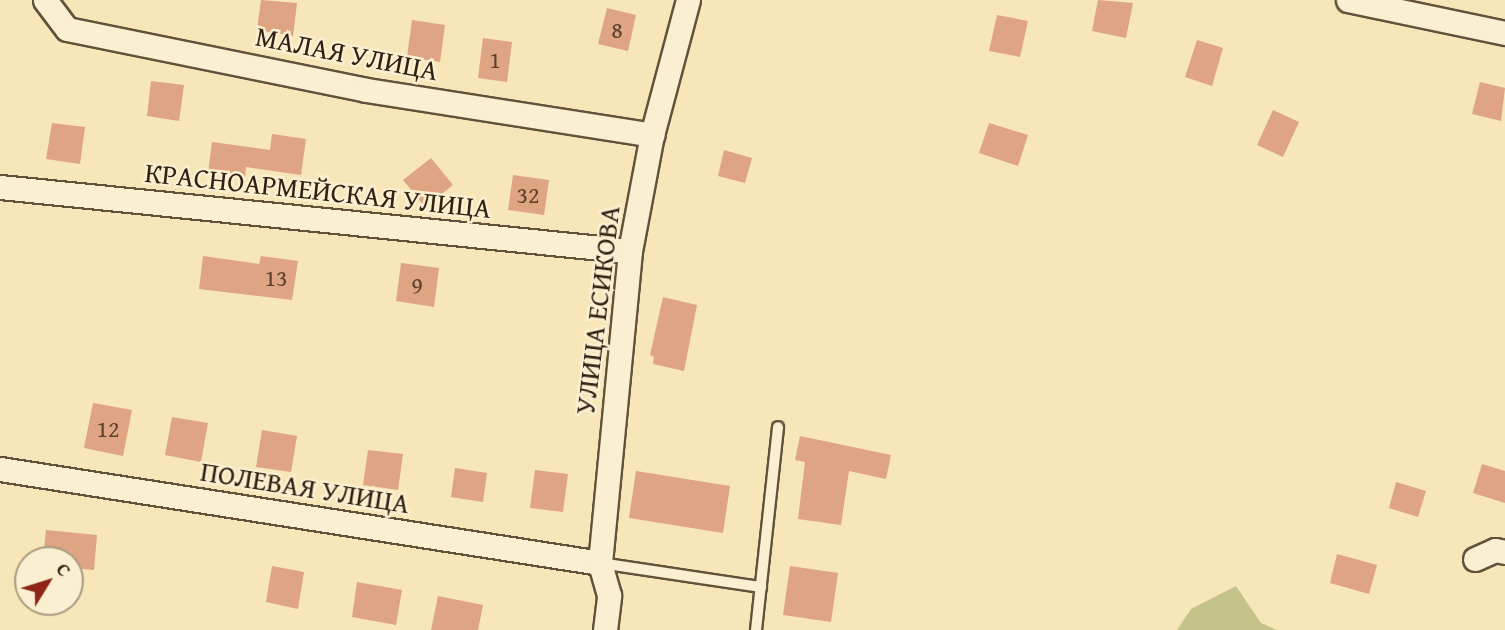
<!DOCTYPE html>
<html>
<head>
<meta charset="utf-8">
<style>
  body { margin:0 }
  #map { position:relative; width:1505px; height:630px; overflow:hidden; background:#f7e6b7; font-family:"Gentium Book Plus",serif }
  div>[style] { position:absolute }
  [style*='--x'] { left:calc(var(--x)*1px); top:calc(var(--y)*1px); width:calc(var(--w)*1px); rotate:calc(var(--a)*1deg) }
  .green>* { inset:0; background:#c3c38a }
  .building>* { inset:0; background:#dfa481 }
  .roads { filter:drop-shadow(2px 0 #62523c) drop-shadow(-2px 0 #62523c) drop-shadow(0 2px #62523c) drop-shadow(0 -2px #62523c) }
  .lane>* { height:10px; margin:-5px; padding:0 5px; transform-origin:5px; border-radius:5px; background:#faefd0 }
  .street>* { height:23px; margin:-11.5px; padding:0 11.5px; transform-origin:11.5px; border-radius:11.5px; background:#faefd0 }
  span { translate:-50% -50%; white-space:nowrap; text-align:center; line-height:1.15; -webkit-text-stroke:5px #faefd0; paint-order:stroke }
  .number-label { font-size:24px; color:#5c412e }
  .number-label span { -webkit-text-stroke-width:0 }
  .street-label { font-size:28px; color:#312013 }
  .north { position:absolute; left:14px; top:546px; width:70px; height:70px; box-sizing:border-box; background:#faefd0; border:2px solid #aa9c84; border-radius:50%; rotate:52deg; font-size:19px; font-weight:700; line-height:28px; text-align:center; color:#312013 }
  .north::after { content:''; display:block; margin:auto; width:24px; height:32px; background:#8f2418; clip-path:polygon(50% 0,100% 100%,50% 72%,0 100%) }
</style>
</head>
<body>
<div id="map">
  <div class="green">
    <i style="clip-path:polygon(1236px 586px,1261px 623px,1277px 630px,1177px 630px,1191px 609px)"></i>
  </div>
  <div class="building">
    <i style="clip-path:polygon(261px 0,297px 3px,293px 36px,257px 30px)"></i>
    <i style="clip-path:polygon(1098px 0,1133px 3px,1126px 38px,1092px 31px)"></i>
    <i style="clip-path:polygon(607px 8px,636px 15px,628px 51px,598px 44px)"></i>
    <i style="clip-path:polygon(997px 15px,1028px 21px,1020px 57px,989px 51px)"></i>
    <i style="clip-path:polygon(412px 20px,445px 25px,440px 62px,407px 57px)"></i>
    <i style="clip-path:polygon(483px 38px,512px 42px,507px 82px,478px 78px)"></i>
    <i style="clip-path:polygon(1197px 40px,1223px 48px,1212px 86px,1185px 77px)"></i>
    <i style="clip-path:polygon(151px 81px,184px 85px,179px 121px,147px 116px)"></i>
    <i style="clip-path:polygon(1480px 82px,1505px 88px,1501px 121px,1472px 114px)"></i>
    <i style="clip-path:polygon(1273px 110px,1299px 122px,1283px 157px,1257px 145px)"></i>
    <i style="clip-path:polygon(52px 123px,85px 127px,80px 164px,46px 159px)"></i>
    <i style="clip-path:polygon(989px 123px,1028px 135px,1018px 166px,979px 153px)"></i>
    <i style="clip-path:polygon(272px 134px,306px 139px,301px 175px,246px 167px,245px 178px,208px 173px,212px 142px,270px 150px)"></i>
    <i style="clip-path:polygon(724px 150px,752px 158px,745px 183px,718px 176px)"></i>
    <i style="clip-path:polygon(431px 158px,453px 185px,425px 207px,403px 180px)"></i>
    <i style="clip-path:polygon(513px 175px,549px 180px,544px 215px,508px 210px)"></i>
    <i style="clip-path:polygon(203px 256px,259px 264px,261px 256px,298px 261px,292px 300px,199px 289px)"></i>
    <i style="clip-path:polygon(401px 263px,439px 268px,434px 307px,396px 301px)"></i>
    <i style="clip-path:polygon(663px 297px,697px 305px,684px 371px,653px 364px,654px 357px,650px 355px)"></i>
    <i style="clip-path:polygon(93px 403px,132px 410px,123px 456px,84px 448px)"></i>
    <i style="clip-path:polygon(172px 417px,208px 423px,201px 462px,165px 455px)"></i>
    <i style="clip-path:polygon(262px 430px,297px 436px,291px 472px,256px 467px)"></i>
    <i style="clip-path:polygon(800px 436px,891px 455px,886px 479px,849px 471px,841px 525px,798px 519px,805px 462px,795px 460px)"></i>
    <i style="clip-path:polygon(368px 450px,403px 454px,398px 490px,363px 485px)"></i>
    <i style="clip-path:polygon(1482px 464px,1505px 471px,1505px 503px,1473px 493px)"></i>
    <i style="clip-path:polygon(455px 468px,487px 473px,483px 502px,451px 497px)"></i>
    <i style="clip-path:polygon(535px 470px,568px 474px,563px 512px,530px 508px)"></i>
    <i style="clip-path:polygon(636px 471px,730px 486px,723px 533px,629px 518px)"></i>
    <i style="clip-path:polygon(1396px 482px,1426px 491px,1418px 517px,1389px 508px)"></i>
    <i style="clip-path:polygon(46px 530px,97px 535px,94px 570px,70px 568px,70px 560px,43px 560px)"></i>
    <i style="clip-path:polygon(1337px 554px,1377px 565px,1369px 594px,1330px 583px)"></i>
    <i style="clip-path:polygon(272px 566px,304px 572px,298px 609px,266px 602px)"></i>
    <i style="clip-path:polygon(790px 566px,838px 573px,831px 622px,783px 615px)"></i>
    <i style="clip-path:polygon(357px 582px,402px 590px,396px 625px,352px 617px)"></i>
    <i style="clip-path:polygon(438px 596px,483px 605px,478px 630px,431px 630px)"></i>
  </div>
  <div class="roads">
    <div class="lane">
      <i style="--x:600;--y:563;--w:163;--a:8.5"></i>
      <i style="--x:756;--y:630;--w:204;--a:-83.8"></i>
    </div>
    <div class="street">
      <i style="--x:45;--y:0;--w:36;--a:53"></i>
      <i style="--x:67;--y:29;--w:305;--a:11.5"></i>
      <i style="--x:366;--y:90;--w:290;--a:8.9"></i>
      <i style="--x:1348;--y:0;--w:160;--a:11.9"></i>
      <i style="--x:0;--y:187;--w:633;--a:5.8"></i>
      <i style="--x:0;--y:469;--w:607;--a:8.9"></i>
      <i style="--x:1475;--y:559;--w:22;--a:-24"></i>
      <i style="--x:1495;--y:550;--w:10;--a:11"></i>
      <i style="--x:605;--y:630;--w:35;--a:-83"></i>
      <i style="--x:609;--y:595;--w:33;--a:-106"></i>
      <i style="--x:600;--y:563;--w:313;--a:-84.5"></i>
      <i style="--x:630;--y:251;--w:118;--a:-79.3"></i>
      <i style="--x:652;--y:135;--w:140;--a:-75.1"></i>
    </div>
  </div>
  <div class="number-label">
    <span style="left:617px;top:30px">8</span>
    <span style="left:495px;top:60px">1</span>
    <span style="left:528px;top:195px">32</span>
    <span style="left:276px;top:278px">13</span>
    <span style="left:417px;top:285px">9</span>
    <span style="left:108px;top:429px">12</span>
  </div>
  <div class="street-label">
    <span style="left:347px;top:53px;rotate:11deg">МАЛАЯ УЛИЦА</span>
    <span style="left:318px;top:190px;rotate:6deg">КРАСНОАРМЕЙСКАЯ УЛИЦА</span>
    <span style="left:597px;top:310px;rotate:-83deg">УЛИЦА ЕСИКОВА</span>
    <span style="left:305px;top:487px;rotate:9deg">ПОЛЕВАЯ УЛИЦА</span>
  </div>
  <div class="north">С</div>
</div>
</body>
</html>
